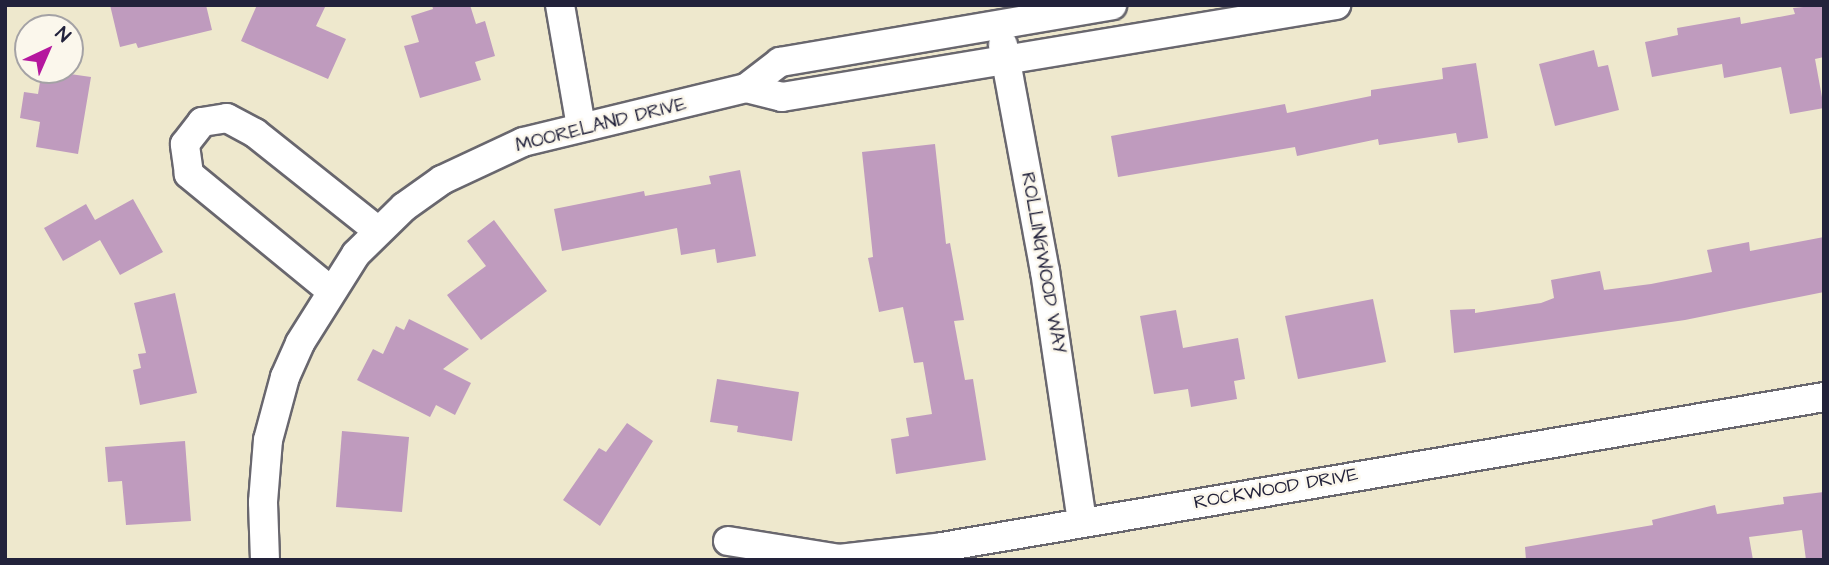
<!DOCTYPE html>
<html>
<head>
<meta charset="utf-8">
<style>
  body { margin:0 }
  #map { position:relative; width:1829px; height:565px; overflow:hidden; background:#eee8cd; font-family:"Architects Daughter",sans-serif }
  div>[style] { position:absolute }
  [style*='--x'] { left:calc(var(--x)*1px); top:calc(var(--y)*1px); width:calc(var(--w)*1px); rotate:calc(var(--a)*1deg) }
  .building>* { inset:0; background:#bf9bbe }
  .roads { filter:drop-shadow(2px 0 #69676e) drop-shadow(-2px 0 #69676e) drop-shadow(0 2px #69676e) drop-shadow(0 -2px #69676e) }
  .minor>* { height:28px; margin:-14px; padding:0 14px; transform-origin:14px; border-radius:14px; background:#fff }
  span { translate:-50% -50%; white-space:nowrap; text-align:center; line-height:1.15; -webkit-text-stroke:5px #fbf7ec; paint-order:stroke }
  .street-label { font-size:19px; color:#22223b }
  .frame { position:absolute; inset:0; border:7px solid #22223b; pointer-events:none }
  .north { position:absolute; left:14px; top:14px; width:70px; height:70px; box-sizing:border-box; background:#fbf7ec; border:2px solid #a4a2a5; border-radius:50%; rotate:44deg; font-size:19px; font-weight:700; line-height:28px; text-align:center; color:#22223b }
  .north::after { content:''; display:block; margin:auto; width:24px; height:32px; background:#b5179e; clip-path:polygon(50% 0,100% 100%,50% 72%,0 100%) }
</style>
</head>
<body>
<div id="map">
  <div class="building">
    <i style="clip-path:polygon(110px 5px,206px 5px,212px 30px,138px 48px,136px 43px,120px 47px)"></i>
    <i style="clip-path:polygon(257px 5px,326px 5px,316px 26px,346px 39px,328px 79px,241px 41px)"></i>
    <i style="clip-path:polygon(432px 5px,470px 5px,476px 24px,485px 21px,495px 56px,475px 62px,481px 80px,420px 98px,404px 46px,419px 42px,411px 16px,433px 9px)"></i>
    <i style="clip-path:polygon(1824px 5px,1824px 57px,1815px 59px,1824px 108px,1790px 114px,1781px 67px,1724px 78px,1722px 64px,1652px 77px,1645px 42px,1678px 35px,1677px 28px,1740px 17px,1741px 24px,1795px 14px,1793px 8px)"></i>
    <i style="clip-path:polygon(1594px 50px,1598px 67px,1608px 65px,1619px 110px,1555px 126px,1539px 64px)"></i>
    <i style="clip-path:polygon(1476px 63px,1488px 138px,1458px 143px,1456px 133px,1379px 145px,1378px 139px,1297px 156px,1295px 147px,1118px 177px,1111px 136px,1285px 104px,1287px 113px,1371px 96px,1371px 90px,1443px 79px,1442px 68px)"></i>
    <i style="clip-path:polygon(42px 70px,91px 77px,78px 154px,36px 147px,40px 122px,20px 118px,24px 92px,38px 94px)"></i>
    <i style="clip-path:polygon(935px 144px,946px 244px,950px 243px,964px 320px,954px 321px,965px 380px,973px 379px,986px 460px,896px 474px,891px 439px,909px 436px,906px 418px,932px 414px,923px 362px,914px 363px,903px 307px,879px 312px,868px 258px,873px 257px,862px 152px)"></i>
    <i style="clip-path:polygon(740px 170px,756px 256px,717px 263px,715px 249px,681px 255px,677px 228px,562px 251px,554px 209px,644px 191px,645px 196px,711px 184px,709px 176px)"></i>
    <i style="clip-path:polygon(133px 199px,163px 252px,120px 275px,100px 240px,63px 261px,44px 228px,86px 204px,95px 220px)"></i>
    <i style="clip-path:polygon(494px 220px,547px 291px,481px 340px,447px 295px,486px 266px,467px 241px)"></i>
    <i style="clip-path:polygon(1824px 237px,1824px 292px,1685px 320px,1454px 353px,1450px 310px,1475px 309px,1475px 313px,1541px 303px,1554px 298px,1551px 280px,1600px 271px,1604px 290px,1651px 284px,1712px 272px,1707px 250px,1749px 242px,1750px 251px)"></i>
    <i style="clip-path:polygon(175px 293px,197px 393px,140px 405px,133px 370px,141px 368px,138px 354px,146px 353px,134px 303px)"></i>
    <i style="clip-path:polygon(1373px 299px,1386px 362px,1298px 379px,1285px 316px)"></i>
    <i style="clip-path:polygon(1176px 310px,1183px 348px,1238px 338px,1245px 379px,1234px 381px,1237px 399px,1191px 407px,1188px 389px,1154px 394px,1140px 316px)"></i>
    <i style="clip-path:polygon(409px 319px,469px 349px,443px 369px,471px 383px,455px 415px,436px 405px,430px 417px,357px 380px,373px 349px,383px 354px,396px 326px,404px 330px)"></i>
    <i style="clip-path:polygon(717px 379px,799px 392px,792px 441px,737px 432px,738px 426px,710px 422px)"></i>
    <i style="clip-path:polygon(627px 423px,653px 441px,600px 526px,563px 500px,599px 448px,606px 452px)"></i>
    <i style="clip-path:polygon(342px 431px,409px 437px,402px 512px,336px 507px)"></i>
    <i style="clip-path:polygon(185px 441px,191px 521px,126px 525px,122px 481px,108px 482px,105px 447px)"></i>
    <i style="clip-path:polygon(1824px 492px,1824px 560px,1806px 560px,1802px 530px,1749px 537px,1753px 560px,1526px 560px,1525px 547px,1653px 525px,1652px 520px,1715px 505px,1717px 514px,1784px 504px,1783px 497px)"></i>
  </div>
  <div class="roads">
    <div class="minor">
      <i style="--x:560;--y:5;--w:124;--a:80.2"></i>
      <i style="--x:1003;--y:45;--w:230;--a:79.5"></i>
      <i style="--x:1045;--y:271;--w:254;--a:81.6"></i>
      <i style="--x:746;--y:88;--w:37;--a:14"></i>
      <i style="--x:782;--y:97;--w:562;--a:-9.43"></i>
      <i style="--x:330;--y:290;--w:183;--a:-140.6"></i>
      <i style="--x:189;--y:174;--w:30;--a:-98"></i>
      <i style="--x:185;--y:144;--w:28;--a:-52"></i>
      <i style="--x:202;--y:122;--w:25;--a:-9"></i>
      <i style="--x:227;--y:118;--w:32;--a:28"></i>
      <i style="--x:255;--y:133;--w:157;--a:38.5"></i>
      <i style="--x:728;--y:541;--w:112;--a:9.2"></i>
      <i style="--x:839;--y:559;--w:104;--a:-6.6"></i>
      <i style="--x:942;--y:547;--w:895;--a:-9.65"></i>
      <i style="--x:265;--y:560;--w:58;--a:-92"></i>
      <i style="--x:263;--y:502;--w:62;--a:-85.4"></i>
      <i style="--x:268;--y:440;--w:65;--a:-74.9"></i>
      <i style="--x:285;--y:377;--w:37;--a:-66"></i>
      <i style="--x:300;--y:343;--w:105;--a:-57.8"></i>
      <i style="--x:356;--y:254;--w:67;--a:-44.4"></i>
      <i style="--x:404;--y:207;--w:47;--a:-35.4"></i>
      <i style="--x:442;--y:180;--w:89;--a:-25.1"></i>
      <i style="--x:523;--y:142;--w:229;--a:-13.6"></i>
      <i style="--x:746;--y:88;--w:43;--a:-37.4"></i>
      <i style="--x:780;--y:62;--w:337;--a:-9.7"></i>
    </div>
  </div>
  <div class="street-label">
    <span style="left:601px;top:125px;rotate:-14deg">MOORELAND DRIVE</span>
    <span style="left:1043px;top:263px;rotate:80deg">ROLLINGWOOD WAY</span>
    <span style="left:1276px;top:489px;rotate:-10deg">ROCKWOOD DRIVE</span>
  </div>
  <div class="frame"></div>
  <div class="north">N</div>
</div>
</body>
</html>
